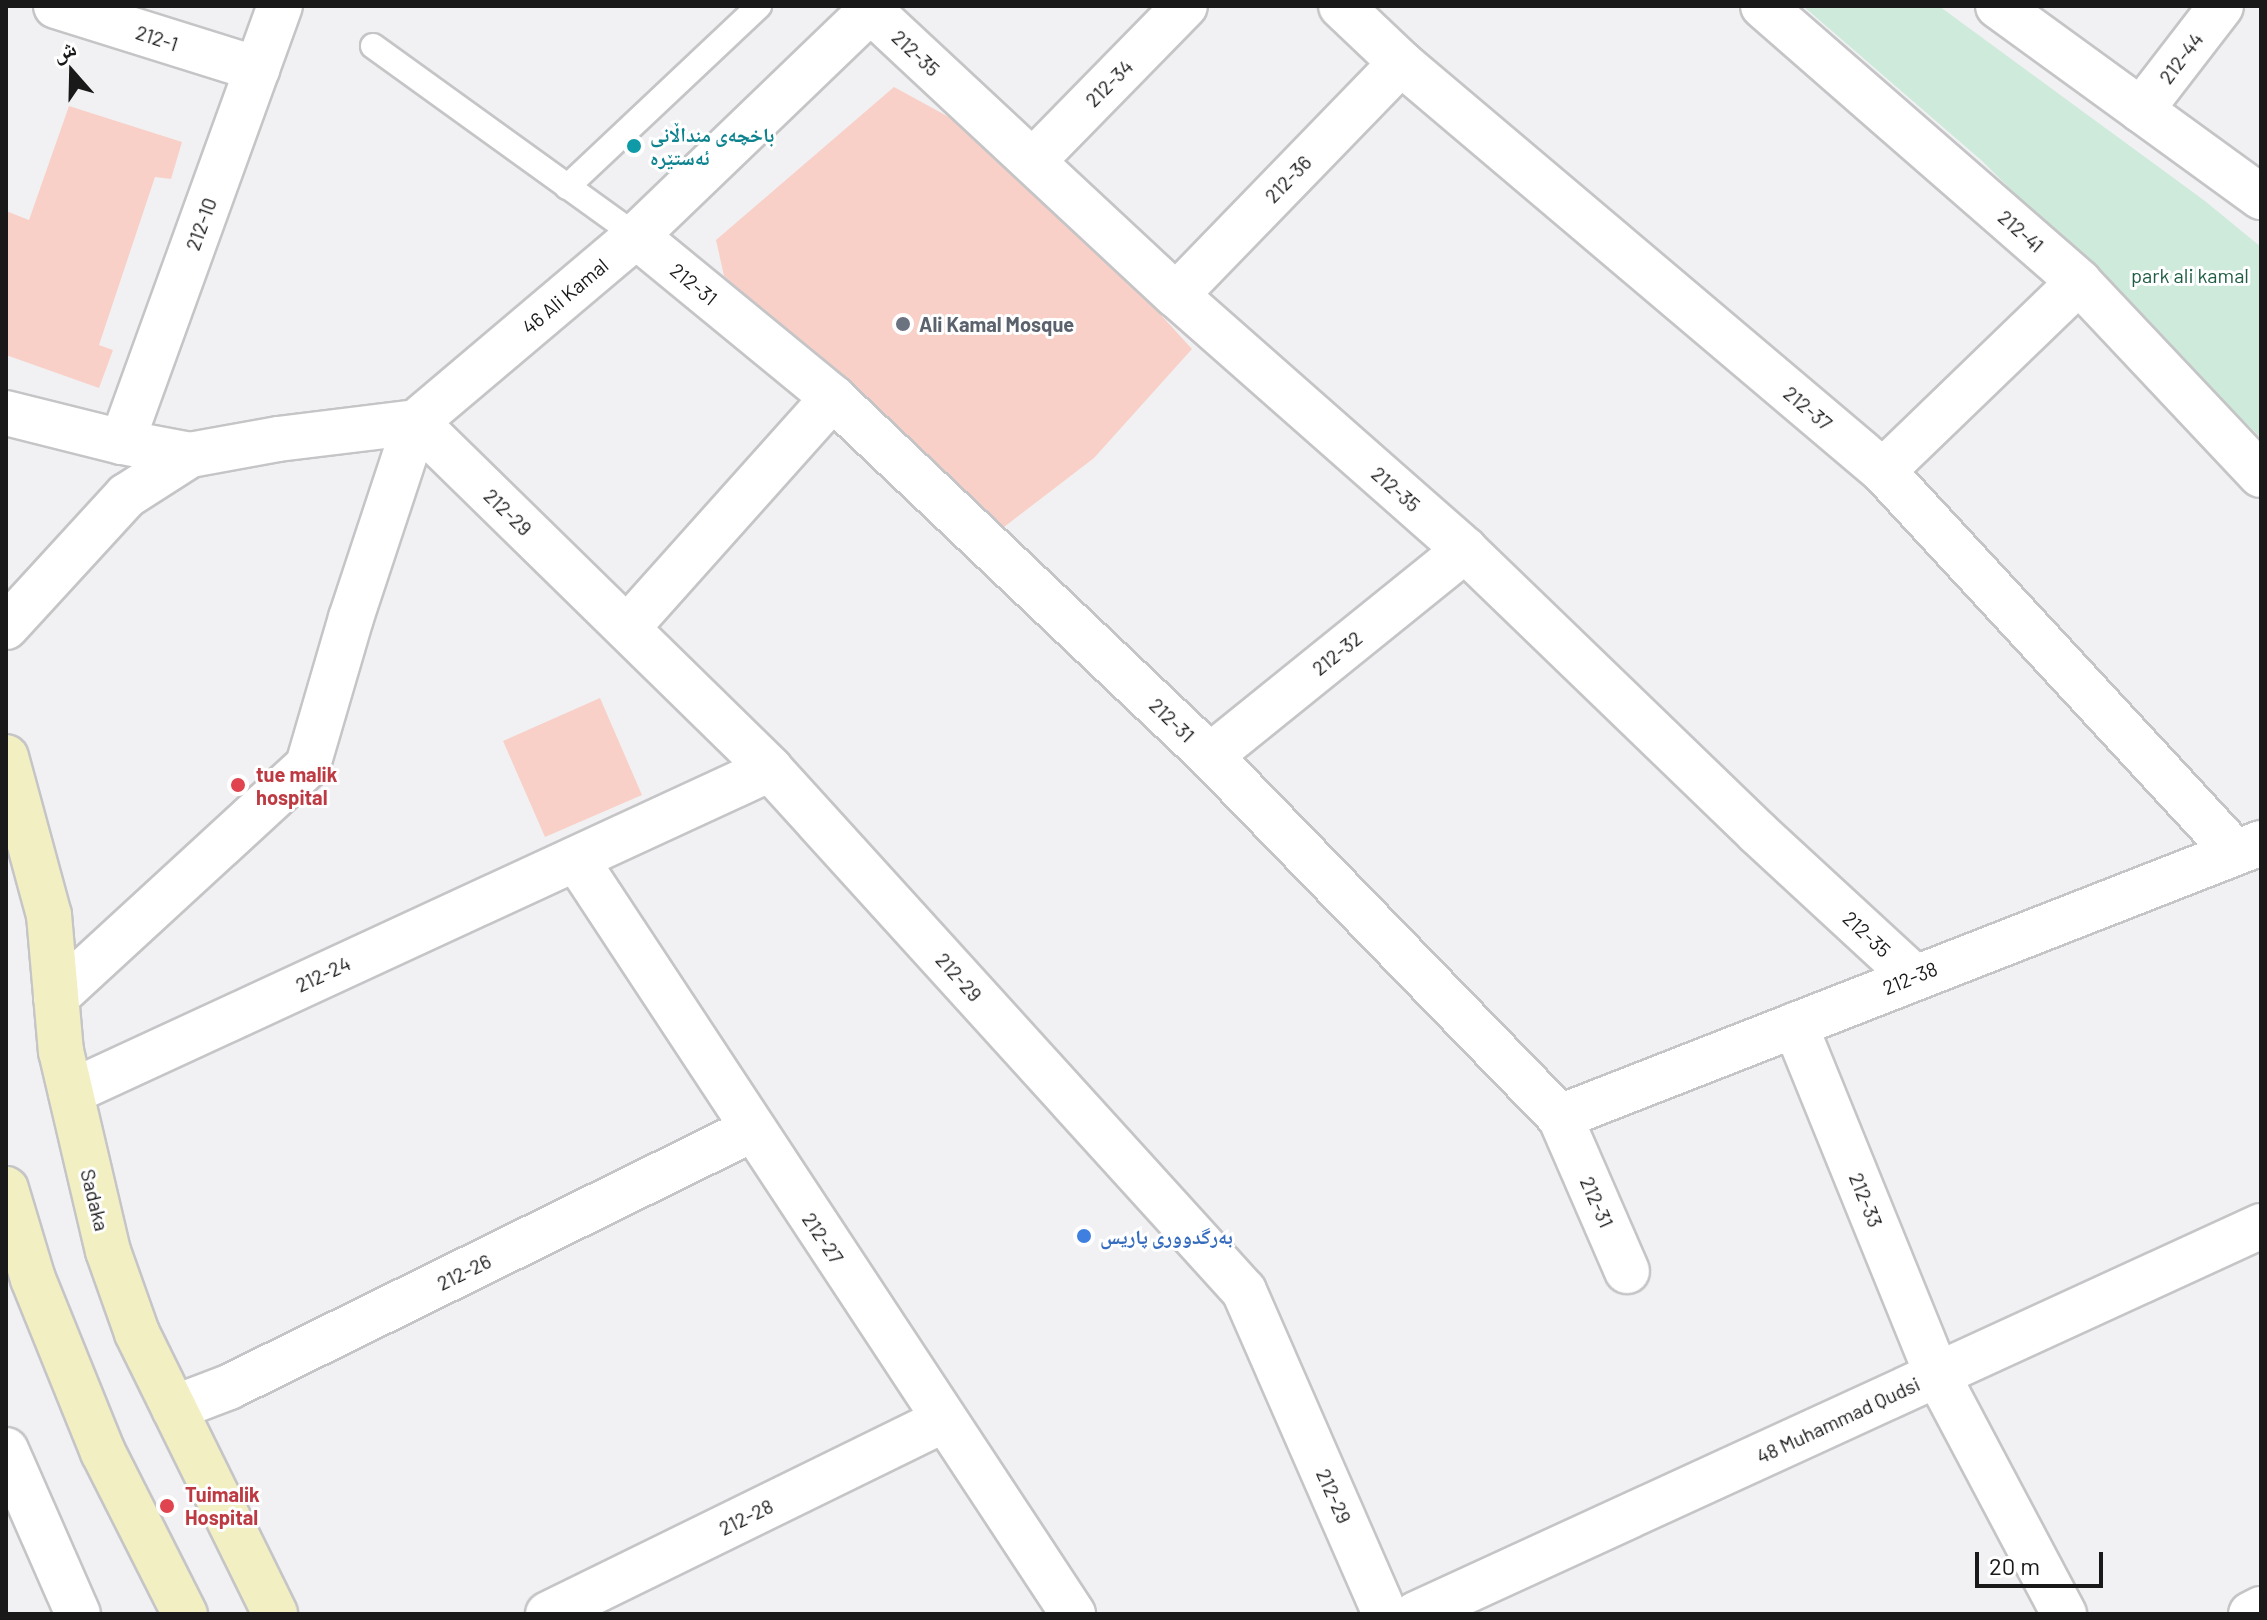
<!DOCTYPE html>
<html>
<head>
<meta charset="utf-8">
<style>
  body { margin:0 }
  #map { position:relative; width:2267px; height:1620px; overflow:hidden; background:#f1f1f4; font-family:Barlow,"Noto Naskh Arabic",sans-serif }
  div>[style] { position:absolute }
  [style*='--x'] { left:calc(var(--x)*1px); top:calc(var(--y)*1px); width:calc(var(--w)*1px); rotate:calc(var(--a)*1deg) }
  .green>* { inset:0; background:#ceeadb }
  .building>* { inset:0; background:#f8d0c7 }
  .roads { filter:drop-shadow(2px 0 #c5c5c7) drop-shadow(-2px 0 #c5c5c7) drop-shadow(0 2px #c5c5c7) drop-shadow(0 -2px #c5c5c7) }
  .service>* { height:24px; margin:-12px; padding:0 12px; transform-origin:12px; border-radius:12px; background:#fff }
  .minor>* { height:44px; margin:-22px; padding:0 22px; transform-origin:22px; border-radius:22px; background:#fff }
  .tertiary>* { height:44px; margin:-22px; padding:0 22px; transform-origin:22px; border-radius:22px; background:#fff }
  .secondary>* { height:44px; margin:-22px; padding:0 22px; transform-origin:22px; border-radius:22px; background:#f2f0c2 }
  .dots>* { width:22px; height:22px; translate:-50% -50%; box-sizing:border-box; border:4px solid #fff; border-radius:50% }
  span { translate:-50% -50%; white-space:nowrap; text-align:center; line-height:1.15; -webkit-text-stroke:6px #fff; paint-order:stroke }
  .street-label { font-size:20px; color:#19191a }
  .culture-label { font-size:20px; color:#0d838f; font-weight:700 }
  .left { translate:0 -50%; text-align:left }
  .park-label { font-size:20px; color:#205d44 }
  .worship-label { font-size:20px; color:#5b616d; font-weight:700 }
  .health-label { font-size:20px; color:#be3a42; font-weight:700 }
  .shop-label { font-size:20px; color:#366cbe; font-weight:700 }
  .frame { position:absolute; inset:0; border:8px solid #19191a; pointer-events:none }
  .north { position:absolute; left:32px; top:32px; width:80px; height:80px; -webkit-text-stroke:6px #fff; paint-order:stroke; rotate:340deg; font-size:22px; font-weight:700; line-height:32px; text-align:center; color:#19191a }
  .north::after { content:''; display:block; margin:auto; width:28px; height:36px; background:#19191a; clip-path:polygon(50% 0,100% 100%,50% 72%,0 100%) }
  .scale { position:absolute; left:1975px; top:1552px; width:128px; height:36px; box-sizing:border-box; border:4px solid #19191a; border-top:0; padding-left:10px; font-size:24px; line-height:28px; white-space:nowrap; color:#19191a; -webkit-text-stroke:6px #fff; paint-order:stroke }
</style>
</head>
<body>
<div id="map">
  <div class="green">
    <i style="clip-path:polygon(1803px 6px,1939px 6px,2205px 201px,2261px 247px,2261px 438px,1981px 160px)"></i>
  </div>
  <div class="building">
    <i style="clip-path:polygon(894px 87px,958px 122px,1129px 280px,1192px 349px,1094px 458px,1004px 527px,724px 276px,716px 240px)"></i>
    <i style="clip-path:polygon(69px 106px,182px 142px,171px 179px,155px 177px,99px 345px,113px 350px,99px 388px,6px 355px,6px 211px,29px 220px)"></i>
    <i style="clip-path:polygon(600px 698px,642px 795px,545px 837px,503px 741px)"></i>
  </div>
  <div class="roads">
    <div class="service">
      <i style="--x:373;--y:46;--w:324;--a:35.8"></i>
      <i style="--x:567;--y:187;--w:264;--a:-43.3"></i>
    </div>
    <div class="minor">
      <i style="--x:56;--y:6;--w:211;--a:17.4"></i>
      <i style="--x:1341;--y:6;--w:83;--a:43.5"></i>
      <i style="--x:1401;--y:63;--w:631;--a:40.25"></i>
      <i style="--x:1883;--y:471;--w:519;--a:47.27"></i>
      <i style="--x:1763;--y:6;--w:420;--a:41.1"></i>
      <i style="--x:2079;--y:282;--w:265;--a:46.7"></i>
      <i style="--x:1998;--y:6;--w:325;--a:36"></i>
      <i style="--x:871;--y:11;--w:417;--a:43"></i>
      <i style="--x:1176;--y:295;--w:385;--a:41.4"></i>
      <i style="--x:1465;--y:550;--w:407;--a:44"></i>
      <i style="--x:1758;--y:833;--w:211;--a:42.7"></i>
      <i style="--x:2141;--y:110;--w:131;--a:-52.4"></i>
      <i style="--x:1033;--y:161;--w:217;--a:-45.6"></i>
      <i style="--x:636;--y:236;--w:255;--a:39.4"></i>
      <i style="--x:833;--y:398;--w:520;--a:43.52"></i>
      <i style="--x:1210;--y:756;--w:503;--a:45.89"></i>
      <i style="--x:1560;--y:1117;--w:168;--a:66.5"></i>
      <i style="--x:1176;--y:295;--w:323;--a:-45.9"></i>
      <i style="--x:416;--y:422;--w:496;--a:44.4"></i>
      <i style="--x:770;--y:769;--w:705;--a:47.76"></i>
      <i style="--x:1244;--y:1291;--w:352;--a:66.4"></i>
      <i style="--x:122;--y:442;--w:464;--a:-70.1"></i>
      <i style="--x:1883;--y:471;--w:272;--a:-44"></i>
      <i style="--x:627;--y:628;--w:309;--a:-48.2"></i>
      <i style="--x:1210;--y:756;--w:328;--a:-38.9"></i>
      <i style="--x:576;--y:859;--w:904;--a:56.64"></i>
      <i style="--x:1795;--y:1025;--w:377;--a:67.9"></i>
      <i style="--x:1937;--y:1374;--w:272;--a:62.1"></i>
      <i style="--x:71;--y:1092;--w:770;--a:-24.8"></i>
      <i style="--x:1560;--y:1117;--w:753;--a:-21.35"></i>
      <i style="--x:174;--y:1408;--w:59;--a:-20.9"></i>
      <i style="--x:229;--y:1387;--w:582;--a:-26.21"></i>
      <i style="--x:6;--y:1450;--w:179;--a:66.3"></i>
      <i style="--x:548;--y:1614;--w:441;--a:-26.1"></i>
      <i style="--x:2251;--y:1614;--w:11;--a:-27"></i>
    </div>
    <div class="tertiary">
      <i style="--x:6;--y:413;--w:120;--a:14"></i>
      <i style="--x:122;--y:442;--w:69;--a:10.8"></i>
      <i style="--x:6;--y:627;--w:178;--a:-47.5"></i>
      <i style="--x:126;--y:496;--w:76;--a:-32.6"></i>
      <i style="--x:190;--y:455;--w:89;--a:-10.3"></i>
      <i style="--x:278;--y:439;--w:139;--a:-7"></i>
      <i style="--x:416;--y:422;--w:288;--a:-40.2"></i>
      <i style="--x:636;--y:236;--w:332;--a:-43.9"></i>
      <i style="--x:56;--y:997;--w:343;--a:-42.6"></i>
      <i style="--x:308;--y:765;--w:153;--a:-73.7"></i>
      <i style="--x:351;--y:618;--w:206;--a:-71.7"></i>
      <i style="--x:1416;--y:1614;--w:930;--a:-24.66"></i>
    </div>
    <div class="secondary">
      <i style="--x:6;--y:757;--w:164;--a:74.8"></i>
      <i style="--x:49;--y:915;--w:137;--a:85"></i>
      <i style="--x:61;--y:1051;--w:205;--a:76.8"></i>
      <i style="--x:108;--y:1251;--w:87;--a:70.5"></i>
      <i style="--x:137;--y:1333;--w:313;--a:63.8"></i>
      <i style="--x:6;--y:1189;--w:94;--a:73.3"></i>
      <i style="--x:33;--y:1279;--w:187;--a:68"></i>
      <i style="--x:103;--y:1452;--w:182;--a:63.2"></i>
    </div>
  </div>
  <div class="dots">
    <i style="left:634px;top:146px;background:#0f9aa8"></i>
    <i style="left:903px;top:324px;background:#6b7280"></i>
    <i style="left:238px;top:785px;background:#e0444e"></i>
    <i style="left:1084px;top:1236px;background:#3f7fe0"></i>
    <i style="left:167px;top:1506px;background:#e0444e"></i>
  </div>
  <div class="street-label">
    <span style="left:157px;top:38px;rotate:18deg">212-1</span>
    <span style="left:916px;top:53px;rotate:43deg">212-35</span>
    <span style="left:2181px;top:58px;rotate:-53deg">212-44</span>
    <span style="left:1109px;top:83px;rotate:-45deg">212-34</span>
    <span style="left:1288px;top:179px;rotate:-46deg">212-36</span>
    <span style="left:201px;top:224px;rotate:-70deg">212-10</span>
    <span style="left:2021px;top:231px;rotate:41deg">212-41</span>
    <span style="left:694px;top:284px;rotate:39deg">212-31</span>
    <span style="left:565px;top:296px;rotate:-40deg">46 Ali Kamal</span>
    <span style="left:1808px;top:408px;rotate:40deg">212-37</span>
    <span style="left:1396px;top:489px;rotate:41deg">212-35</span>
    <span style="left:508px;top:512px;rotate:44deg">212-29</span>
    <span style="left:1337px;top:653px;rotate:-39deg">212-32</span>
    <span style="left:1172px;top:720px;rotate:44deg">212-31</span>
    <span style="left:1867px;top:934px;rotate:43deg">212-35</span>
    <span style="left:323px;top:974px;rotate:-25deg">212-24</span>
    <span style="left:959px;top:977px;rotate:48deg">212-29</span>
    <span style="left:1910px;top:978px;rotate:-22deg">212-38</span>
    <span style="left:95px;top:1200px;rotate:76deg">Sadaka</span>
    <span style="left:1866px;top:1200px;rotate:68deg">212-33</span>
    <span style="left:1597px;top:1202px;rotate:66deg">212-31</span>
    <span style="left:823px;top:1238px;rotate:56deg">212-27</span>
    <span style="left:464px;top:1272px;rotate:-26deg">212-26</span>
    <span style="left:1838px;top:1420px;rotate:-25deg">48 Muhammad Qudsi</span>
    <span style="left:1334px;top:1496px;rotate:66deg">212-29</span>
    <span style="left:746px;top:1517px;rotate:-26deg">212-28</span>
  </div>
  <div class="culture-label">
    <span class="left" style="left:650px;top:146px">باخچەی منداڵانی<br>ئەستێرە</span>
  </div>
  <div class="park-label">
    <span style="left:2190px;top:275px">park ali kamal</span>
  </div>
  <div class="worship-label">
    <span class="left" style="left:919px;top:324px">Ali Kamal Mosque</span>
  </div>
  <div class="health-label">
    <span class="left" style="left:256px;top:786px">tue malik<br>hospital</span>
    <span class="left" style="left:185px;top:1506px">Tuimalik<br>Hospital</span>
  </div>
  <div class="shop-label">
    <span class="left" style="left:1100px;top:1236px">بەرگدووری پاریس</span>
  </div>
  <div class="frame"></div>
  <div class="north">ش</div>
  <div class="scale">20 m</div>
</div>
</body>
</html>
